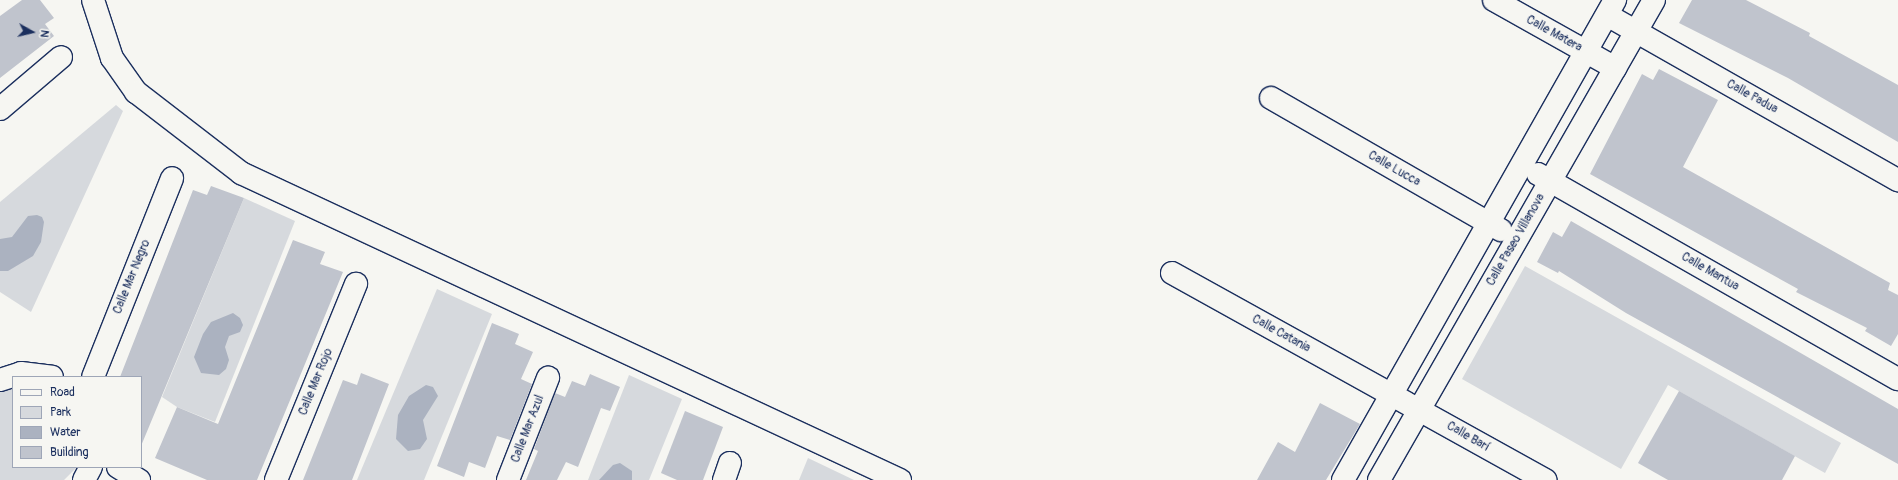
<!DOCTYPE html>
<html>
<head>
<meta charset="utf-8">
<style>
  body { margin:0 }
  #map { position:relative; width:1898px; height:480px; overflow:hidden; background:#f6f6f2; font-family:Pangolin,sans-serif }
  div>[style] { position:absolute }
  [style*='--x'] { left:calc(var(--x)*1px); top:calc(var(--y)*1px); width:calc(var(--w)*1px); rotate:calc(var(--a)*1deg) }
  .green>* { inset:0; background:#d6d9dd }
  .water>* { inset:0; background:#abb2c0 }
  .building>* { inset:0; background:#c0c4cd }
  .roads { filter:drop-shadow(1px 0 #1b2f5e) drop-shadow(-1px 0 #1b2f5e) drop-shadow(0 1px #1b2f5e) drop-shadow(0 -1px #1b2f5e) }
  .minor>* { height:22px; margin:-11px; padding:0 11px; transform-origin:11px; border-radius:11px; background:#f6f6f2 }
  span { translate:-50% -50%; white-space:nowrap; text-align:center; line-height:1.15; -webkit-text-stroke:3px #f6f6f2; paint-order:stroke }
  .street-label { font-size:12px; color:#1b2f5e }
  .legend { position:absolute; left:12px; top:376px; width:130px; height:92px; box-sizing:border-box; background:#f6f6f2; border:1px solid #9ea6b7; margin:0; padding:5px 7px; list-style:none; font-size:12px; color:#1b2f5e }
  .legend li { display:flex; align-items:center; gap:8px; height:20px }
  .legend b { width:20px; border:1px solid #9ea6b7 }
  .north { position:absolute; left:12px; top:12px; width:40px; height:40px; -webkit-text-stroke:3px #f6f6f2; paint-order:stroke; rotate:98deg; font-size:11px; font-weight:700; line-height:16px; text-align:center; color:#1b2f5e }
  .north::after { content:''; display:block; margin:auto; width:14px; height:18px; background:#1b2f5e; clip-path:polygon(50% 0,100% 100%,50% 72%,0 100%) }
</style>
</head>
<body>
<div id="map">
  <div class="green">
    <i style="clip-path:polygon(116px 105px,123px 111px,31px 312px,0 292px,0 202px)"></i>
    <i style="clip-path:polygon(244px 198px,295px 221px,215px 422px,177px 407px,162px 397px)"></i>
    <i style="clip-path:polygon(1525px 266px,1841px 443px,1825px 473px,1668px 385px,1621px 469px,1462px 379px)"></i>
    <i style="clip-path:polygon(437px 289px,492px 314px,424px 480px,357px 480px)"></i>
    <i style="clip-path:polygon(629px 375px,682px 399px,649px 480px,588px 480px)"></i>
    <i style="clip-path:polygon(13px 385px,13px 467px,77px 467px,64px 480px,0 480px,0 391px)"></i>
    <i style="clip-path:polygon(808px 458px,854px 480px,799px 480px)"></i>
  </div>
  <div class="water">
    <i style="clip-path:polygon(37px 215px,42px 217px,44px 222px,41px 242px,33px 256px,8px 271px,0 271px,0 239px,12px 237px,28px 216px)"></i>
    <i style="clip-path:polygon(233px 313px,240px 318px,243px 325px,240px 332px,229px 336px,225px 347px,229px 360px,226px 369px,219px 375px,201px 373px,194px 357px,203px 334px,211px 322px)"></i>
    <i style="clip-path:polygon(426px 385px,433px 387px,438px 396px,423px 420px,427px 439px,420px 449px,408px 451px,396px 439px,398px 415px,409px 396px)"></i>
    <i style="clip-path:polygon(620px 463px,632px 471px,632px 480px,599px 480px,613px 465px)"></i>
  </div>
  <div class="building">
    <i style="clip-path:polygon(22px 0,40px 0,54px 18px,45px 24px,54px 36px,0 78px,0 16px)"></i>
    <i style="clip-path:polygon(1692px 0,1746px 0,1810px 33px,1809px 36px,1898px 85px,1898px 142px,1788px 78px,1679px 23px)"></i>
    <i style="clip-path:polygon(1659px 69px,1718px 100px,1683px 167px,1890px 283px,1888px 290px,1898px 295px,1898px 334px,1891px 346px,1865px 331px,1867px 328px,1796px 292px,1798px 289px,1590px 174px,1642px 74px,1653px 80px)"></i>
    <i style="clip-path:polygon(211px 186px,244px 198px,141px 446px,141px 377px,120px 377px,193px 190px,207px 195px)"></i>
    <i style="clip-path:polygon(1571px 221px,1898px 409px,1898px 464px,1626px 313px,1559px 271px,1558px 273px,1537px 262px,1553px 232px,1562px 237px)"></i>
    <i style="clip-path:polygon(293px 240px,325px 252px,320px 264px,343px 272px,257px 480px,207px 480px,155px 458px,177px 407px,218px 424px)"></i>
    <i style="clip-path:polygon(492px 323px,519px 334px,515px 344px,533px 352px,521px 379px,532px 384px,510px 440px,497px 436px,485px 468px,469px 462px,464px 477px,437px 466px)"></i>
    <i style="clip-path:polygon(361px 373px,389px 384px,352px 480px,303px 480px,343px 380px,357px 385px)"></i>
    <i style="clip-path:polygon(590px 374px,620px 387px,610px 411px,601px 408px,578px 467px,566px 462px,557px 480px,526px 480px,538px 451px,534px 449px,555px 393px,565px 397px,572px 381px,585px 386px)"></i>
    <i style="clip-path:polygon(1679px 391px,1795px 456px,1782px 480px,1668px 480px,1638px 463px)"></i>
    <i style="clip-path:polygon(1320px 403px,1360px 424px,1326px 480px,1257px 480px,1278px 442px,1295px 452px)"></i>
    <i style="clip-path:polygon(685px 411px,723px 427px,703px 480px,677px 480px,661px 473px)"></i>
  </div>
  <div class="roads">
    <div class="minor">
      <i style="--x:93;--y:0;--w:61;--a:71.9"></i>
      <i style="--x:112;--y:58;--w:42;--a:54.8"></i>
      <i style="--x:136;--y:92;--w:133;--a:37.6"></i>
      <i style="--x:241;--y:173;--w:727;--a:24.98"></i>
      <i style="--x:1494;--y:0;--w:139;--a:29.3"></i>
      <i style="--x:1607;--y:15;--w:335;--a:29.6"></i>
      <i style="--x:1271;--y:98;--w:265;--a:29.9"></i>
      <i style="--x:0;--y:109;--w:80;--a:-40.4"></i>
      <i style="--x:1538;--y:174;--w:414;--a:29.7"></i>
      <i style="--x:1172;--y:273;--w:427;--a:29"></i>
      <i style="--x:93;--y:377;--w:214;--a:-68.3"></i>
      <i style="--x:0;--y:380;--w:22;--a:-18"></i>
      <i style="--x:21;--y:373;--w:31;--a:7"></i>
      <i style="--x:118;--y:467;--w:25;--a:32"></i>
      <i style="--x:84;--y:480;--w:15;--a:-62"></i>
      <i style="--x:276;--y:480;--w:212;--a:-67.8"></i>
      <i style="--x:508;--y:480;--w:110;--a:-68.6"></i>
      <i style="--x:724;--y:480;--w:18;--a:-71"></i>
      <i style="--x:1343;--y:480;--w:552;--a:-60.46"></i>
      <i style="--x:1379;--y:480;--w:553;--a:-60.19"></i>
    </div>
  </div>
  <div class="street-label">
    <span style="left:1554px;top:34px;rotate:29deg">Calle Matera</span>
    <span style="left:1752px;top:97px;rotate:29deg">Calle Padua</span>
    <span style="left:1394px;top:169px;rotate:30deg">Calle Lucca</span>
    <span style="left:1516px;top:240px;rotate:-60deg">Calle Paseo Villanova</span>
    <span style="left:1710px;top:272px;rotate:30deg">Calle Mantua</span>
    <span style="left:132px;top:277px;rotate:-68deg">Calle Mar Negro</span>
    <span style="left:1281px;top:334px;rotate:29deg">Calle Catania</span>
    <span style="left:316px;top:382px;rotate:-68deg">Calle Mar Rojo</span>
    <span style="left:528px;top:429px;rotate:-69deg">Calle Mar Azul</span>
    <span style="left:1468px;top:437px;rotate:30deg">Calle Barí</span>
  </div>
  <ul class="legend">
  <li><b style="height:5px;background:#f6f6f2"></b>Road</li>
  <li><b style="height:11px;background:#d6d9dd"></b>Park</li>
  <li><b style="height:11px;background:#abb2c0"></b>Water</li>
  <li><b style="height:11px;background:#c0c4cd"></b>Building</li>
  </ul>
  <div class="north">N</div>
</div>
</body>
</html>
